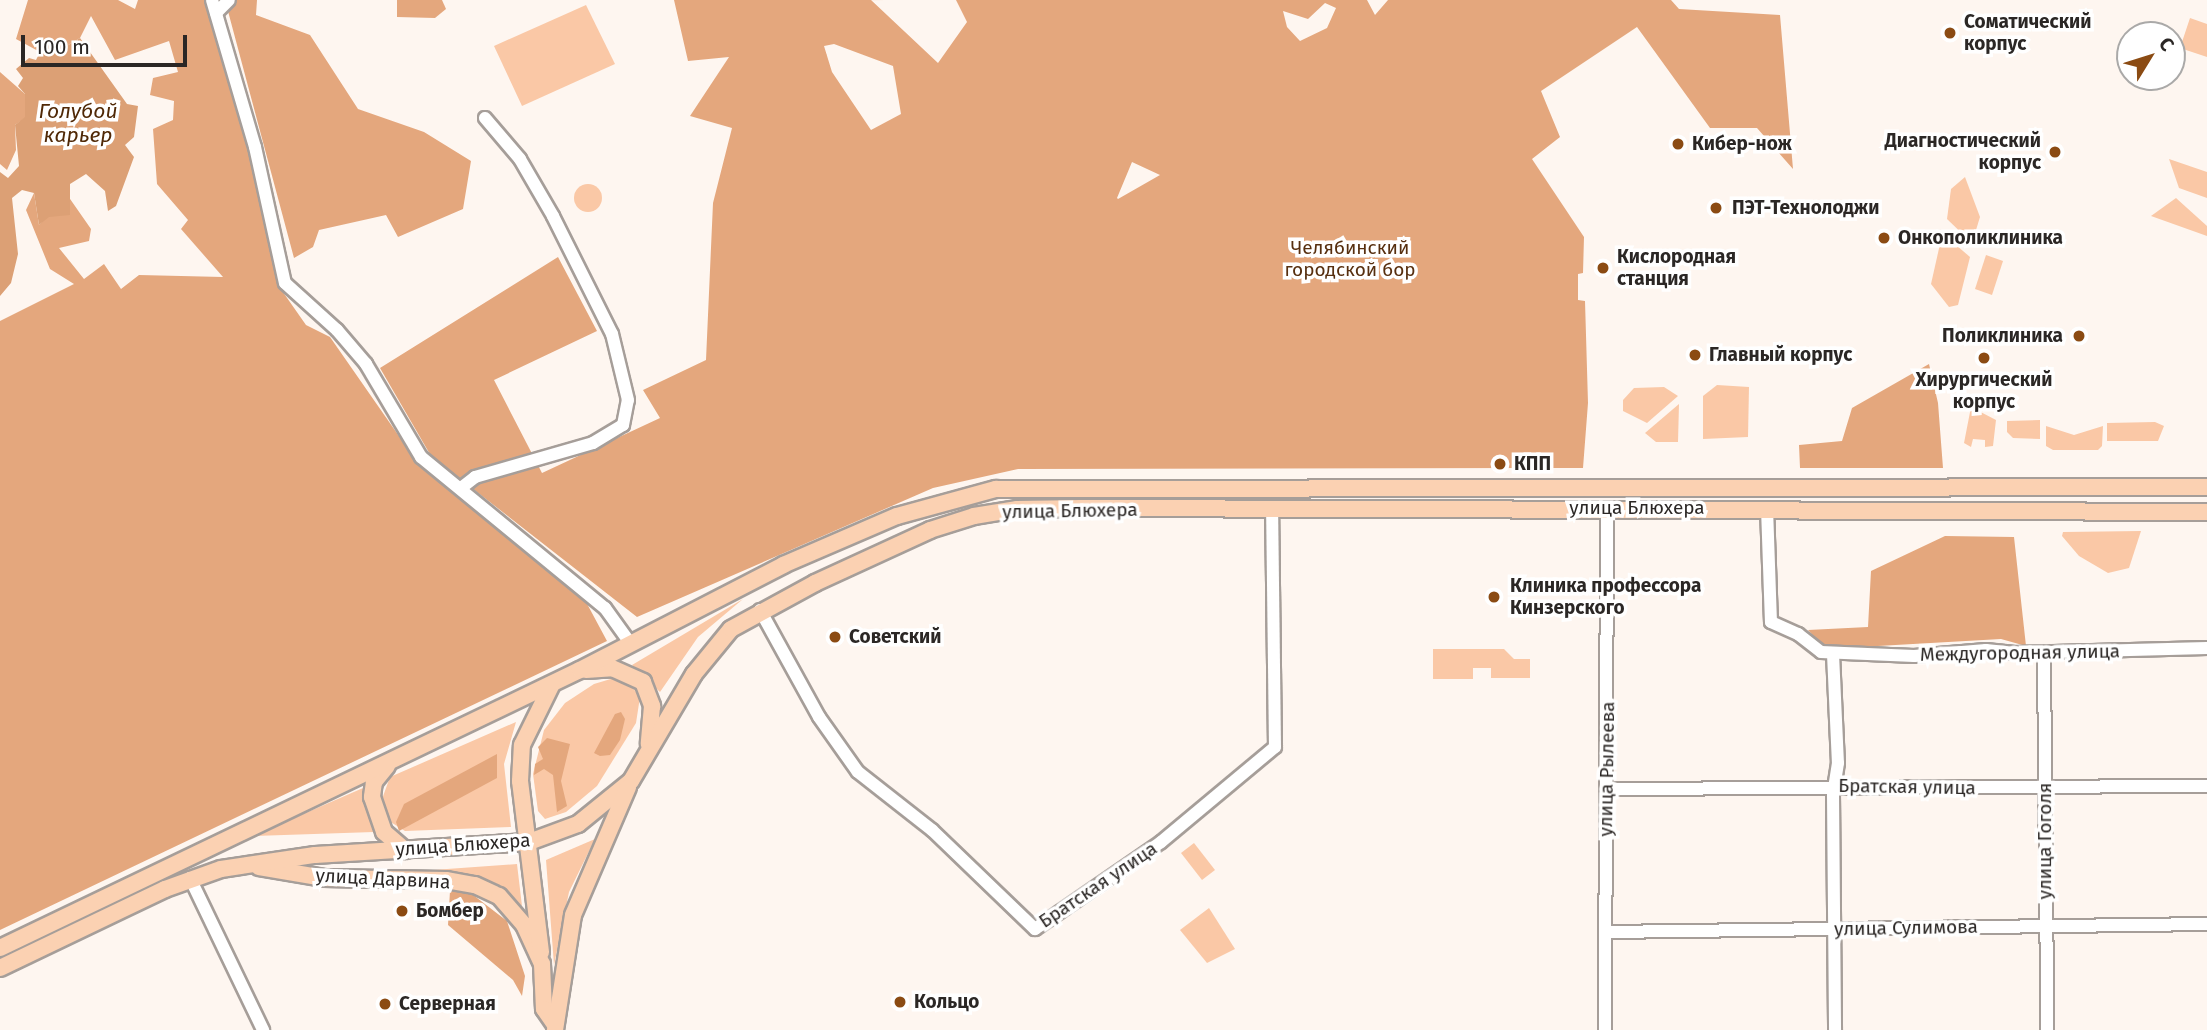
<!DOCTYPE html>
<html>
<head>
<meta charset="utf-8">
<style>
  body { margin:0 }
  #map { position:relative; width:2207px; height:1030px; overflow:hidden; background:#fef6f0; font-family:"Fira Sans",sans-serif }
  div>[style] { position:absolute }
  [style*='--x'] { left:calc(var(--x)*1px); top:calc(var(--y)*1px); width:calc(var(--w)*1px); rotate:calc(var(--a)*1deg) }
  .green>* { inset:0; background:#fac8a6 }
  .round { border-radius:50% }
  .forest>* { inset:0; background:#e4a77d }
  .water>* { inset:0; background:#dca075 }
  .roads { filter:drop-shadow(2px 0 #a69e99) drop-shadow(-2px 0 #a69e99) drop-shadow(0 2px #a69e99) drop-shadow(0 -2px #a69e99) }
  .minor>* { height:12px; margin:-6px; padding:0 6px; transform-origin:6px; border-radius:6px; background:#fff }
  .major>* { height:16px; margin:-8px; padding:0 8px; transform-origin:8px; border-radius:8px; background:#fbd1b2 }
  .dots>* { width:19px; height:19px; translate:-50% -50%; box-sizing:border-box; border:4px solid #fff; border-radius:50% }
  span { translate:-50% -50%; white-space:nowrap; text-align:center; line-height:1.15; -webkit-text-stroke:7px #fff; paint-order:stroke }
  .poi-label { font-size:19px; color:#2b2725; font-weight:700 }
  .left { translate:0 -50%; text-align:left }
  .right { translate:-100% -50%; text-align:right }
  .park-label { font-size:19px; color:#572f0f }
  .street-label { font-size:19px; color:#2b2725 }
  .water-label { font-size:21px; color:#502907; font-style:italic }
  .north { position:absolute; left:2116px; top:21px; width:70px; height:70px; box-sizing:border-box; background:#fff; border:2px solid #aaa9a8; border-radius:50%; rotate:52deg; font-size:19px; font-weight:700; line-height:28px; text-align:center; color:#2b2725 }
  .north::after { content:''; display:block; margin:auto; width:24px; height:32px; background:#8b4b13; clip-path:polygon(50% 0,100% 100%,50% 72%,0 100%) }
  .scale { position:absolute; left:21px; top:35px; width:166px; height:32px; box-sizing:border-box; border:4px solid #2b2725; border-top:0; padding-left:9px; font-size:21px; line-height:24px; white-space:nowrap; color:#2b2725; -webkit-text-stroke:5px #fff; paint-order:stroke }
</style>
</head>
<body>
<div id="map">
  <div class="green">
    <i style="clip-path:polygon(586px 5px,615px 64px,522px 106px,494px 46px)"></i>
    <i style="clip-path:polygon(2190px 18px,2207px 24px,2207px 57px,2180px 48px)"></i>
    <i style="clip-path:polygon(2169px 159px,2207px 172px,2207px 198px,2179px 188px)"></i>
    <i style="clip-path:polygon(1965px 177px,1980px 217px,1972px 243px,1947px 219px,1951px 189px)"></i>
    <i class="round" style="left:574px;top:184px;width:28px;height:28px"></i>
    <i style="clip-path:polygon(2176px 198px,2207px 226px,2207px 236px,2151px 216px)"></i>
    <i style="clip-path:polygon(1949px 239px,1970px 257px,1958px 305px,1949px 307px,1931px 284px,1940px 244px)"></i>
    <i style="clip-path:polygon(1986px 255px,2003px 261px,1992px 295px,1975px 289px)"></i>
    <i style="clip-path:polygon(1717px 385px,1749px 387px,1748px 437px,1703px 439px,1703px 396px)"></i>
    <i style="clip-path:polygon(1664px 387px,1678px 396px,1647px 423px,1623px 411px,1623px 400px,1634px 388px)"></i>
    <i style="clip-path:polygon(1679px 404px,1678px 442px,1656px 442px,1645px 433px)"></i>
    <i style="clip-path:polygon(1971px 407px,1996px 420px,1993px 446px,1985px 447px,1985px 440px,1973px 439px,1971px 447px,1964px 443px)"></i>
    <i style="clip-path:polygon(2040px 420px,2040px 439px,2013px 438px,2007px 432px,2007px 421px)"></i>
    <i style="clip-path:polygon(2155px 422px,2164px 426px,2158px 441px,2107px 441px,2107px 423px)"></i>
    <i style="clip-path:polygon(2046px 426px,2074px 435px,2103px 426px,2102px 446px,2098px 450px,2053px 450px,2046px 446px)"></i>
    <i style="clip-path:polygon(2141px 531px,2129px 568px,2108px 573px,2079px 556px,2062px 536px,2063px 532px)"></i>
    <i style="clip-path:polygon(743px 599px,698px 637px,660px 692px,632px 665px)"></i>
    <i style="clip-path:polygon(1433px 649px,1504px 649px,1514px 659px,1530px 659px,1530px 678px,1491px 678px,1491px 668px,1473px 668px,1473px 679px,1433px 679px)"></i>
    <i style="clip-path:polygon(614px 678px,629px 683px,640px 697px,636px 723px,597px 786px,566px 812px,545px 819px,538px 811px,533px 774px,544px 730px,565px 703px,594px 684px)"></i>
    <i style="clip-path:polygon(516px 722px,504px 764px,511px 827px,405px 831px,389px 821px,382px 799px,390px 777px)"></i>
    <i style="clip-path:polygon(363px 788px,374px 832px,253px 836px)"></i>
    <i style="clip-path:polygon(595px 839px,569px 892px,554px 965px,546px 860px)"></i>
    <i style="clip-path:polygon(1194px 843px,1215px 870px,1202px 880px,1181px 853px)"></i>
    <i style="clip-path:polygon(517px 864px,522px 906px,497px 884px,480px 877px,391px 873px)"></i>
    <i style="clip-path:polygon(1209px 908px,1235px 949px,1207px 963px,1180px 930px)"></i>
  </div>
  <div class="forest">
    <i style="clip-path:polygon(28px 0,118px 0,135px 9px,138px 0,205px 0,250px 146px,278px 285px,306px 325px,330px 337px,417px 462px,557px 573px,585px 600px,607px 641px,0 930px,0 321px,74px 284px,50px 269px,26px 210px,34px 193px,39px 225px,68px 196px,91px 229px,89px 241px,59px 248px,84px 279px,104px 264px,121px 289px,139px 275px,223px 277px,181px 229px,188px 220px,157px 184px,153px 129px,173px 120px,174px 101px,150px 95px,153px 78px,178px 72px,169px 41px,115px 60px,91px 16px,80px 38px,55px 53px,40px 52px,16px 39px)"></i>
    <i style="clip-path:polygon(225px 0,257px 0,256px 15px,310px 35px,358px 109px,424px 132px,471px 161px,463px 209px,398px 237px,386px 215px,319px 230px,313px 247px,294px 258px)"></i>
    <i style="clip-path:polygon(397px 0,442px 0,446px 9px,435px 18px,397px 17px)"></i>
    <i style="clip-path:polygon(evenodd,674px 0,871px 0,938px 63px,967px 22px,956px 0,1367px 0,1375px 15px,1388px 0,1671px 0,1679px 9px,1780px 15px,1793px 169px,1757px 128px,1710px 128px,1637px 27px,1541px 91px,1560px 137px,1532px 159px,1584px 237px,1583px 273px,1578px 274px,1578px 300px,1585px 301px,1588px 403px,1583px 468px,1018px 469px,933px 488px,637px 617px,431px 456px,380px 368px,558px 257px,597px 331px,494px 380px,542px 473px,660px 418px,643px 390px,706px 360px,713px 203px,732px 128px,690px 116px,729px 57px,688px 61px,674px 0,1325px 3px,1336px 8px,1327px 28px,1300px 41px,1287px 27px,1283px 11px,1308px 19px,1325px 3px,674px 0,834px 44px,893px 66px,901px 114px,871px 130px,832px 72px,824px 46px,834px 44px,674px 0,1132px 162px,1160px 175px,1118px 199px,1117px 198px,1132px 162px)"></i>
    <i style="clip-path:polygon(0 72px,25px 94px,25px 118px,15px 125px,16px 150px,7px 170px,0 164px)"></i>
    <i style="clip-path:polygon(1929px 364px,1938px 403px,1943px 468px,1800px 468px,1799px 445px,1842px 441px,1852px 408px)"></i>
    <i style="clip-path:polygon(1945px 536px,2014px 537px,2026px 646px,2001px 639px,1825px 649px,1808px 630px,1868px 627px,1871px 571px)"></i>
    <i style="clip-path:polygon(621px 712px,625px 719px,620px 740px,610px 755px,600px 756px,594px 753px,615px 714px)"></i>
    <i style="clip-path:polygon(547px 738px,570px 744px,561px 781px,567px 806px,557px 812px,553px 775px,544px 769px,534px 775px,535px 764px,543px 759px,538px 747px)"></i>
    <i style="clip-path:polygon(497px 754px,497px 778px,399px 831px,396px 822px,404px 804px)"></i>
    <i style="clip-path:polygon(450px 891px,468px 891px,507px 921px,525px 976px,522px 996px,513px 980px,448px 925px)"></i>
  </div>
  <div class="water">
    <i style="clip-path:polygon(80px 38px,127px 104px,138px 106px,134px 137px,125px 145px,134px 157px,116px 206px,108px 211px,105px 191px,86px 174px,70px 184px,70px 215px,49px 217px,39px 225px,34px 193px,22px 190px,12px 198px,18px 254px,11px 283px,0 296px,0 172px,8px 178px,19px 166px,15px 125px,25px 117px,25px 94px,18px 86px,23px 78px,16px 69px,29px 58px,36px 60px,40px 52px,55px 53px)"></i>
  </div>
  <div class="roads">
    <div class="minor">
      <i style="--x:212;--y:0;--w:153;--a:73.7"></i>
      <i style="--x:255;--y:147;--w:139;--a:77.6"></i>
      <i style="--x:285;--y:283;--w:70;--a:42.1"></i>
      <i style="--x:337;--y:330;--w:45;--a:49.5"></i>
      <i style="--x:366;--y:364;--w:108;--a:59.4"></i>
      <i style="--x:421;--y:457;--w:238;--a:39.4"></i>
      <i style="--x:605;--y:608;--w:44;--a:54.2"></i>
      <i style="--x:216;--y:13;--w:18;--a:-45"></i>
      <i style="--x:461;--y:488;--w:18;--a:-38"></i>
      <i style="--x:475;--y:477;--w:123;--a:-16.1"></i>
      <i style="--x:593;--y:443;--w:35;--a:-31"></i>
      <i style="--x:623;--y:425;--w:25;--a:-79"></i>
      <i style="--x:628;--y:400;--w:68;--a:-103.6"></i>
      <i style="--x:612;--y:334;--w:132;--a:-116.6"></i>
      <i style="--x:553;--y:216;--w:66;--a:-120.1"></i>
      <i style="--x:520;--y:159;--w:54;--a:-130.5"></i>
      <i style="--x:1767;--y:508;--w:114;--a:88"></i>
      <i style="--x:1771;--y:622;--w:30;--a:24"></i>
      <i style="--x:1798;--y:634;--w:29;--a:38"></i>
      <i style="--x:1821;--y:652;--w:93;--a:2.5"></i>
      <i style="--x:1914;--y:656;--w:72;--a:-4.8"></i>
      <i style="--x:1986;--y:650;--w:29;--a:6"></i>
      <i style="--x:2015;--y:653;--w:192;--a:-1.5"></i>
      <i style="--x:760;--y:610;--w:122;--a:61.1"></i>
      <i style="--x:819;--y:717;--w:67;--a:54.7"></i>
      <i style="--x:858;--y:772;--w:94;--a:38.1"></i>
      <i style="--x:932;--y:830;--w:143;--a:43.9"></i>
      <i style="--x:1035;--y:929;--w:153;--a:-34.6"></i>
      <i style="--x:1161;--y:842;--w:148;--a:-39.8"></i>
      <i style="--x:1275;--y:747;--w:237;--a:-90.7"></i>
      <i style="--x:2044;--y:653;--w:377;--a:89.5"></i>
      <i style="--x:1833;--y:654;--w:109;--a:87.4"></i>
      <i style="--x:1838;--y:763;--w:32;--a:99"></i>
      <i style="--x:1833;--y:795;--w:235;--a:89.5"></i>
      <i style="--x:1607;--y:789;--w:600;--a:-0.29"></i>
      <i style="--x:190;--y:878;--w:169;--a:64.3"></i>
      <i style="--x:1606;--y:932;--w:601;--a:-0.76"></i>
      <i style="--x:1605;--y:1030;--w:521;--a:-89.78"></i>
    </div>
    <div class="major">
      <i style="--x:586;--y:670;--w:26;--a:-4"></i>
      <i style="--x:612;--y:668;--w:34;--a:24"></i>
      <i style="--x:643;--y:682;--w:26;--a:69"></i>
      <i style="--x:652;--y:706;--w:38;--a:95"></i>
      <i style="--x:387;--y:766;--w:21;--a:129"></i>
      <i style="--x:374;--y:782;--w:15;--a:98"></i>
      <i style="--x:372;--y:797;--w:37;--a:71"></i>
      <i style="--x:384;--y:832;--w:28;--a:41"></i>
      <i style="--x:259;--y:867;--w:66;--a:9.6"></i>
      <i style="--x:324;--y:878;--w:122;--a:0.9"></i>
      <i style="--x:446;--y:880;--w:29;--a:10"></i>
      <i style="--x:475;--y:885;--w:26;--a:25"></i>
      <i style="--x:499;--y:896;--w:38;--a:49"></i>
      <i style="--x:524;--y:925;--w:43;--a:65.2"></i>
      <i style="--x:542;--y:964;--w:45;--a:87.5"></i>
      <i style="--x:544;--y:1009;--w:19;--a:55"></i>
      <i style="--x:0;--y:948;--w:643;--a:-25.61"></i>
      <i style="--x:580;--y:670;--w:229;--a:-27.3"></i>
      <i style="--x:783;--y:565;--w:124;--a:-23.3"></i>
      <i style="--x:897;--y:516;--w:103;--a:-15.3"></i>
      <i style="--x:996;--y:489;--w:1211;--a:-0.09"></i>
      <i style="--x:541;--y:952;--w:172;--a:-97"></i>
      <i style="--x:520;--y:781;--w:36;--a:-87"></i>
      <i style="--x:522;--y:745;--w:68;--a:-63.8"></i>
      <i style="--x:0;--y:968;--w:183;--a:-25.6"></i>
      <i style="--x:165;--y:889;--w:59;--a:-19.7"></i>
      <i style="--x:221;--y:869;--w:95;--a:-8.5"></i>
      <i style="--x:315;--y:855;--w:214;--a:-3.5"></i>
      <i style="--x:529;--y:842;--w:52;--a:-20.2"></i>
      <i style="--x:578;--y:824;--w:68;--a:-39.1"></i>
      <i style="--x:631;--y:781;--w:124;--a:-59.5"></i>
      <i style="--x:694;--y:674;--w:58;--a:-50.6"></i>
      <i style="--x:731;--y:629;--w:96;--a:-28.7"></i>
      <i style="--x:815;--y:583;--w:127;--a:-24.7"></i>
      <i style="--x:930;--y:530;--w:46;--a:-17.7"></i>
      <i style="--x:974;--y:516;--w:44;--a:-9.2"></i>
      <i style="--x:1017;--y:509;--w:64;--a:-0.9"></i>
      <i style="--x:1081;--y:508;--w:1126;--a:0.2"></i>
      <i style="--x:555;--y:1030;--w:116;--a:-81.1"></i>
      <i style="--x:573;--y:915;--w:139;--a:-66.7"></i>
    </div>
  </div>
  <div class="dots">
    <i style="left:1950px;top:33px;background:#8b4b13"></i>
    <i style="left:1678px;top:144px;background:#8b4b13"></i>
    <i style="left:2055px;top:152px;background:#8b4b13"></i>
    <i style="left:1716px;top:208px;background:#8b4b13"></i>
    <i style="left:1884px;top:238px;background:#8b4b13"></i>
    <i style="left:1603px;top:268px;background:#8b4b13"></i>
    <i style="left:2079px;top:336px;background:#8b4b13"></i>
    <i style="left:1695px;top:355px;background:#8b4b13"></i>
    <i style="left:1984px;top:358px;background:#8b4b13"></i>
    <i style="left:1500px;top:464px;background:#8b4b13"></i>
    <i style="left:1494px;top:597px;background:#8b4b13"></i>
    <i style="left:835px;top:637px;background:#8b4b13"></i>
    <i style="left:402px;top:911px;background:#8b4b13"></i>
    <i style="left:900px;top:1002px;background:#8b4b13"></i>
    <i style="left:385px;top:1004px;background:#8b4b13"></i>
  </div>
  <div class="poi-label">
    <span class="left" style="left:1964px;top:33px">Соматический<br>корпус</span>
    <span class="right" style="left:2041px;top:152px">Диагностический<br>корпус</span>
    <span class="left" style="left:1692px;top:144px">Кибер-нож</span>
    <span class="left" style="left:1732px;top:208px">ПЭТ-Технолоджи</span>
    <span class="left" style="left:1898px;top:238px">Онкополиклиника</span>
    <span class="left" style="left:1617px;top:268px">Кислородная<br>станция</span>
    <span class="right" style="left:2063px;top:336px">Поликлиника</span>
    <span class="left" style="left:1709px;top:355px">Главный корпус</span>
    <span style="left:1984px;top:391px">Хирургический<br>корпус</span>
    <span class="left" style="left:1514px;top:464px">КПП</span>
    <span class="left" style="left:1510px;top:597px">Клиника профессора<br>Кинзерского</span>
    <span class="left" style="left:849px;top:637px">Советский</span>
    <span class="left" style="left:416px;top:911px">Бомбер</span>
    <span class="left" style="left:914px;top:1002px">Кольцо</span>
    <span class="left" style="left:399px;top:1004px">Серверная</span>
  </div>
  <div class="park-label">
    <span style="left:1350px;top:259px">Челябинский<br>городской бор</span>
  </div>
  <div class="street-label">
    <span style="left:1637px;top:508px">улица Блюхера</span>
    <span style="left:1070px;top:511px;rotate:-1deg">улица Блюхера</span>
    <span style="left:2020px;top:653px;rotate:-1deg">Междугородная улица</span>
    <span style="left:1607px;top:769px;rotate:-89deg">улица Рылеева</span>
    <span style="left:1907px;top:787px;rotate:1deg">Братская улица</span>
    <span style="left:2045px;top:841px;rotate:-90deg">улица Гоголя</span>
    <span style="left:463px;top:845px;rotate:-4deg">улица Блюхера</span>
    <span style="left:383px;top:879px;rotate:3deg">улица Дарвина</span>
    <span style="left:1098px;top:885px;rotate:-34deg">Братская улица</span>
    <span style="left:1906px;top:928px;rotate:-1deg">улица Сулимова</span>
  </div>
  <div class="water-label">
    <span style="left:78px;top:123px">Голубой<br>карьер</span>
  </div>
  <div class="north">С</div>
  <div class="scale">100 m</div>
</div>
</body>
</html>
